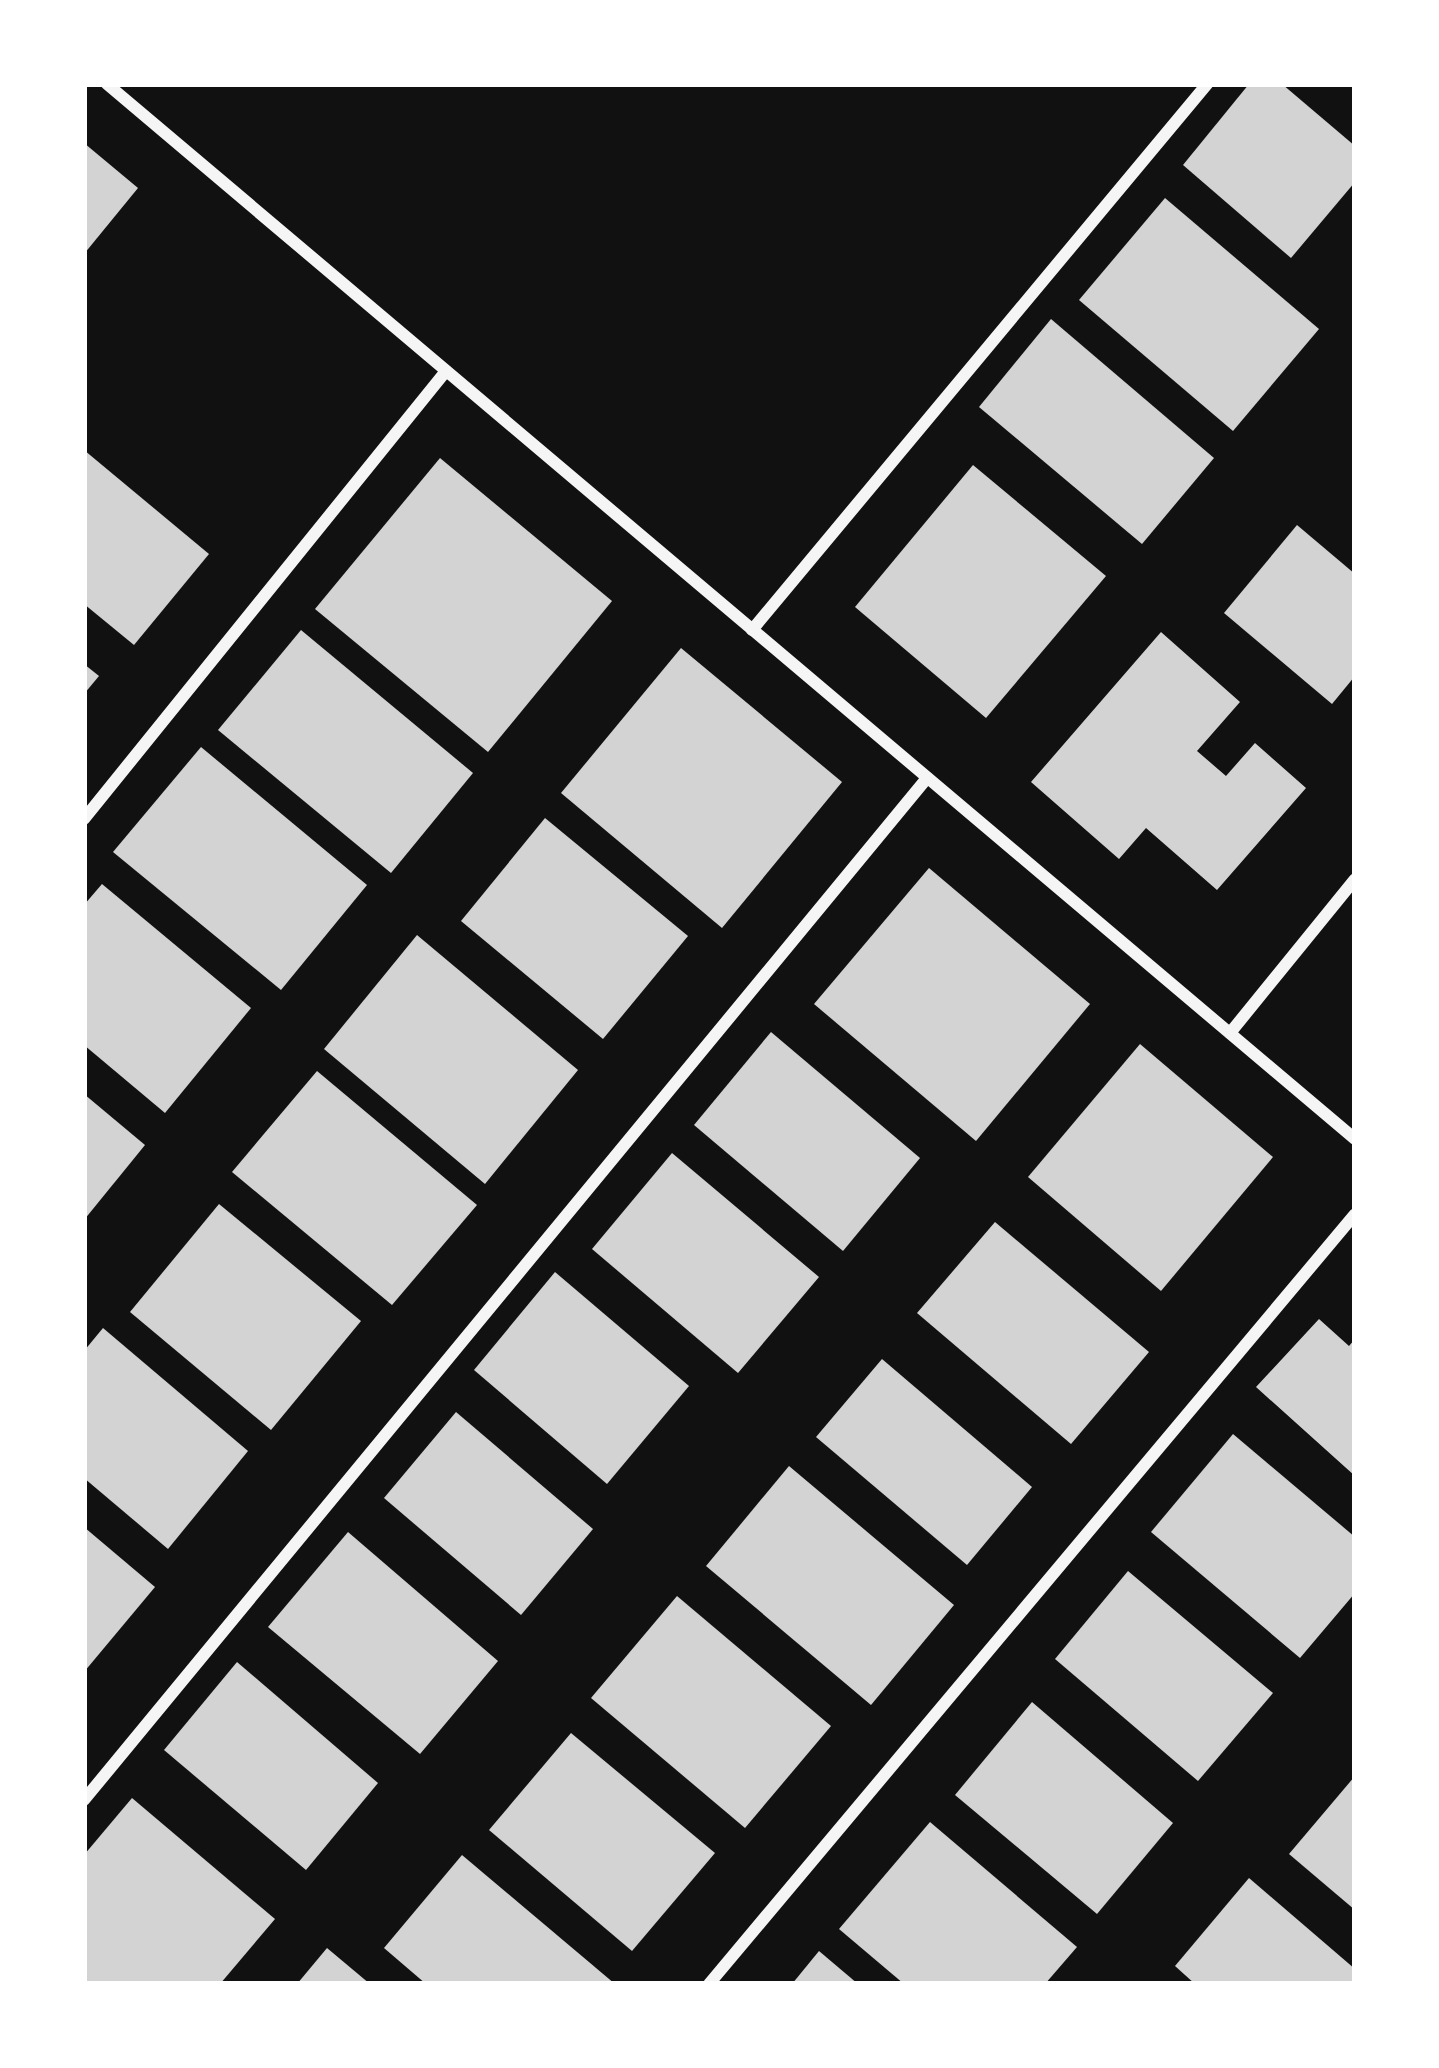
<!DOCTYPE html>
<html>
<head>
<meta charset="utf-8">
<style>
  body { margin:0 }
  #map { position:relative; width:1439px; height:2068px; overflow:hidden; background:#111; font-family:Montserrat,sans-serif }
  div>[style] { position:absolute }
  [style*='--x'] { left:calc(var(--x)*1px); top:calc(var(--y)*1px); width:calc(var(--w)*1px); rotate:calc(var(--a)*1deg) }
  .building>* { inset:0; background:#d3d3d3 }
  .minor>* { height:12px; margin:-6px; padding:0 6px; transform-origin:6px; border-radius:6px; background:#f5f5f5 }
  span { translate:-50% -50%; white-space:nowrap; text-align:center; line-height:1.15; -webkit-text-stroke:12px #fff; paint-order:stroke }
  .frame { position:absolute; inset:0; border:87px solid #fff; pointer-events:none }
</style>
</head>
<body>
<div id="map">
  <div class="building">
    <i style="clip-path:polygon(1249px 84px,1282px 84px,1355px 146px,1355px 182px,1291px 258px,1183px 165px)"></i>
    <i style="clip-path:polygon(84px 143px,138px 188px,84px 254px)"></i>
    <i style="clip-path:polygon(1165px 198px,1319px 329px,1233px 431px,1079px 300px)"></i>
    <i style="clip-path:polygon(1051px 319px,1214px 458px,1142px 544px,979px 407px)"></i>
    <i style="clip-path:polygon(84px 450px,209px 554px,134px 645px,84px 604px)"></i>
    <i style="clip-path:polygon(440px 458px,612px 601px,488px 752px,315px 609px)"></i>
    <i style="clip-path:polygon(973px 465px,1106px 576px,986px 718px,855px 607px)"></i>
    <i style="clip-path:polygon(1297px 525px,1355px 574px,1355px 676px,1332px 704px,1224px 613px)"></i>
    <i style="clip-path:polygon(301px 630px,473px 773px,391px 873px,218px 730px)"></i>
    <i style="clip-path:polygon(1161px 632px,1240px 702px,1197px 751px,1226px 776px,1255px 743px,1306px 788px,1217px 890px,1146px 828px,1119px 859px,1031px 782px)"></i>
    <i style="clip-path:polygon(681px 648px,842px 782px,722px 928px,561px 793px)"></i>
    <i style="clip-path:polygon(84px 664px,99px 676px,84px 694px)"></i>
    <i style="clip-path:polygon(201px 747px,367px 885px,281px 990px,113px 852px)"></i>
    <i style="clip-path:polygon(545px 818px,688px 936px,603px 1039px,461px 921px)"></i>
    <i style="clip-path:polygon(929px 868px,1090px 1004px,976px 1141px,814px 1004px)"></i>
    <i style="clip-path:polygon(102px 884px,251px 1008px,165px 1113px,84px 1045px,84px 905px)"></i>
    <i style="clip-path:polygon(417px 935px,578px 1070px,485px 1184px,324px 1049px)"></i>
    <i style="clip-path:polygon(771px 1032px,920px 1158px,843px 1251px,694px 1125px)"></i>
    <i style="clip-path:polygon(1140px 1044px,1273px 1157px,1161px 1291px,1028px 1177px)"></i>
    <i style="clip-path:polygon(317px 1071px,477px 1205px,392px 1305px,232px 1172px)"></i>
    <i style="clip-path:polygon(84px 1094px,145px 1145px,84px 1220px)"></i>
    <i style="clip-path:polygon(672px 1153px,819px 1277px,738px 1373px,592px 1249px)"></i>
    <i style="clip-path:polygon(219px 1204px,361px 1321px,271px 1430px,130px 1312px)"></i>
    <i style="clip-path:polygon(995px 1222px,1149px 1352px,1071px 1444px,917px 1313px)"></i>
    <i style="clip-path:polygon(555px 1272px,689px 1386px,607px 1484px,474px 1370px)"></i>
    <i style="clip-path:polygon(1319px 1319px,1349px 1346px,1355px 1339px,1355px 1476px,1256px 1387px)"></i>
    <i style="clip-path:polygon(103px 1328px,248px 1451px,168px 1549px,84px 1478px,84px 1351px)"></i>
    <i style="clip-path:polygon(882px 1359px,1032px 1487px,967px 1565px,816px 1437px)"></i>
    <i style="clip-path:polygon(456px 1412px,593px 1529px,521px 1615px,384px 1498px)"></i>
    <i style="clip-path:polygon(1233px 1434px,1355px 1537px,1355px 1593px,1300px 1658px,1151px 1532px)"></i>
    <i style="clip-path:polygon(789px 1466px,954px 1605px,871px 1705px,706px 1566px)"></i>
    <i style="clip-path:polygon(84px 1527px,155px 1587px,84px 1672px)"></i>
    <i style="clip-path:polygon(348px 1532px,498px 1661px,420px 1754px,268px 1627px)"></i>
    <i style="clip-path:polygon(1128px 1571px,1273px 1693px,1198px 1781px,1055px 1659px)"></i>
    <i style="clip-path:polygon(677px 1596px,831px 1726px,745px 1828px,591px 1698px)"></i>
    <i style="clip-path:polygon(237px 1662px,378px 1783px,306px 1870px,164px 1750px)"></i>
    <i style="clip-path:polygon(1032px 1702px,1173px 1823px,1097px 1914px,955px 1795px)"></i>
    <i style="clip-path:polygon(571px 1733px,715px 1853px,632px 1951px,489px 1830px)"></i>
    <i style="clip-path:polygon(1355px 1776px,1355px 1910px,1289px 1854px)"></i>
    <i style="clip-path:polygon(132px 1798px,275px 1919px,220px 1984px,84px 1984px,84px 1855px)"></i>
    <i style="clip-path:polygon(930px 1822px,1077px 1947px,1045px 1984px,904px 1984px,839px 1929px)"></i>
    <i style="clip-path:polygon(462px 1855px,615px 1984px,426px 1984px,384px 1948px)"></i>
    <i style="clip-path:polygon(1249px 1878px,1355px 1969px,1355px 1984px,1195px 1984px,1175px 1966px)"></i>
    <i style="clip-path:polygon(327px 1948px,370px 1984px,297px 1984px)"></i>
    <i style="clip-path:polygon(819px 1951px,858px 1984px,792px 1984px)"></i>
  </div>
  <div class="minor">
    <i style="--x:107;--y:84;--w:1634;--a:40.21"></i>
    <i style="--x:752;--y:630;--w:711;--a:-50.19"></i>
    <i style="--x:84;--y:819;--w:576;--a:-51.06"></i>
    <i style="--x:1230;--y:1033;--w:198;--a:-50.9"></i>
    <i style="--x:84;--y:1800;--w:1325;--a:-50.48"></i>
    <i style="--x:709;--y:1984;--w:1005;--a:-50"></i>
  </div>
  <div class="frame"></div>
</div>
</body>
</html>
